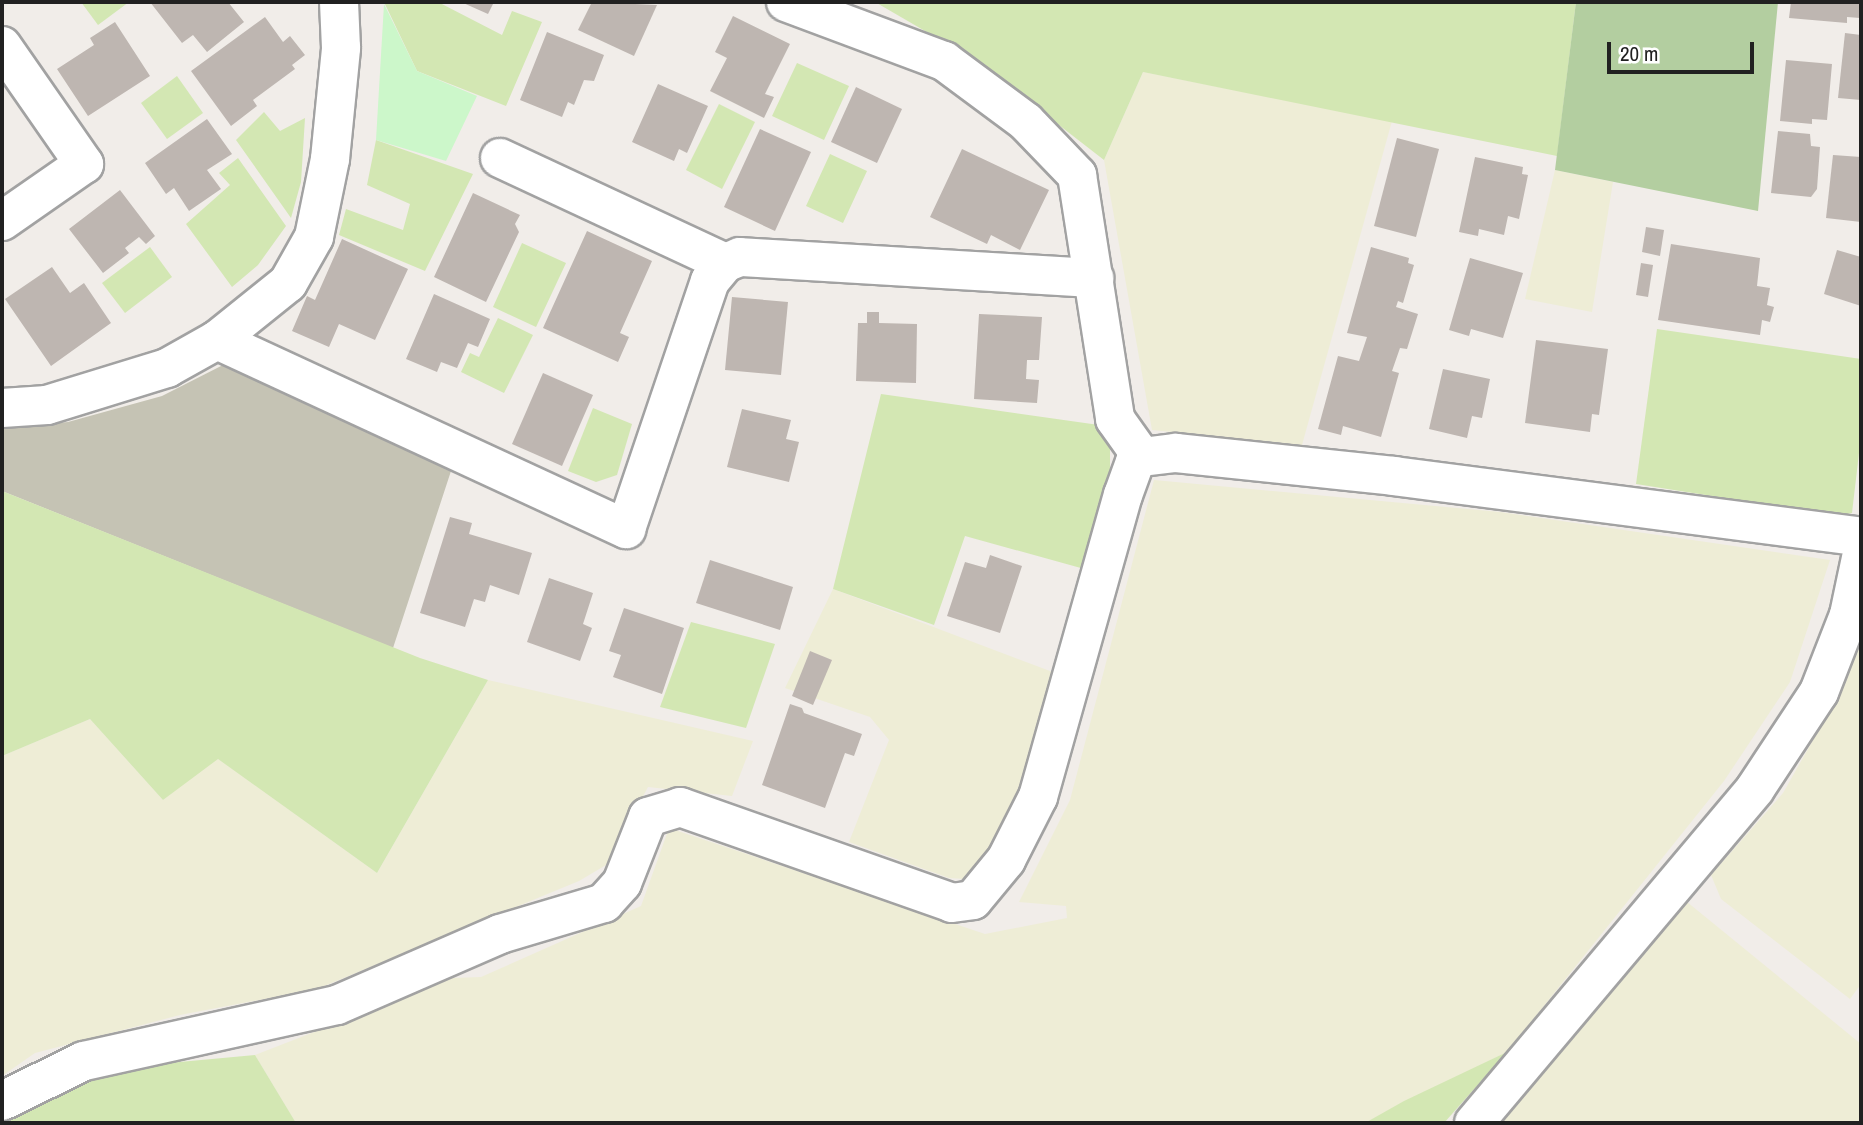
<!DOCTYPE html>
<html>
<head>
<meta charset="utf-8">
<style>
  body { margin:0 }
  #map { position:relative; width:1863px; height:1125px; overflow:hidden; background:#f1ede9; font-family:"Archivo Narrow",sans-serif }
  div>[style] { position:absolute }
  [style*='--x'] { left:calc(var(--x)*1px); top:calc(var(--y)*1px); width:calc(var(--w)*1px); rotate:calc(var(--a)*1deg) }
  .construction>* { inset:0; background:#c5c3b4 }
  .farmland>* { inset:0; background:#eeedd6 }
  .grass>* { inset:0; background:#d3e7b3 }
  .forest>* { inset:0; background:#b3cea0 }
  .park>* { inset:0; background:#ccf7ca }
  .building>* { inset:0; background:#beb6b1 }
  .roads { filter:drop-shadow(2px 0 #a2a2a2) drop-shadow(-2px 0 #a2a2a2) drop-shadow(0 2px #a2a2a2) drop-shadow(0 -2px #a2a2a2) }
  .street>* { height:38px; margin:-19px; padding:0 19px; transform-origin:19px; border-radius:19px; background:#fff }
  span { translate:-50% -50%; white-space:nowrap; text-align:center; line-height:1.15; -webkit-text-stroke:5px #fff; paint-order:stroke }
  .frame { position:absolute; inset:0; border:4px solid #212121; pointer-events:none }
  .scale { position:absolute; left:1607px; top:42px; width:147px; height:32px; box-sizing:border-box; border:4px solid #212121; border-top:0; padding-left:9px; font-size:21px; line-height:24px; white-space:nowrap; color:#212121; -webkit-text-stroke:5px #fff; paint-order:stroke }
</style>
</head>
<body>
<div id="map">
  <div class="construction">
    <i style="clip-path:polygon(225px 364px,451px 471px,393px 648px,2px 491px,2px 428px,68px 422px,162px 396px)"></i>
  </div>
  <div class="farmland">
    <i style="clip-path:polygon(1143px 72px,1392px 121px,1302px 445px,1152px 430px,1104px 160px)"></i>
    <i style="clip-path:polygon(1555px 170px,1613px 182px,1592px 312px,1525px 299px)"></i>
    <i style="clip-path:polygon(1154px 480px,1500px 512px,1830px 560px,1790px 682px,1724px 781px,1507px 1052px,1365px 1123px,296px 1123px,255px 1055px,453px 978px,481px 977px,641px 906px,669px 828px,985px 934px,1067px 918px,1066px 906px,1019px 902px,1070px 800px)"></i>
    <i style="clip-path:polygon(833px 589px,1058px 674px,1023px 787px,996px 844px,964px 879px,949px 878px,849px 842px,889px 740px,870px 717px,785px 688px)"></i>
    <i style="clip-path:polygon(1861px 636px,1861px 984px,1850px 999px,1721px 899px,1711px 875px,1783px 793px,1846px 682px)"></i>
    <i style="clip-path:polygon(488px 680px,753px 741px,732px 796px,648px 787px,606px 865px,579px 881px,317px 989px,180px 1015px,35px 1053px,2px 1076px,2px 756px,90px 719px,163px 800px,217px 758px,377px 873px)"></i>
    <i style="clip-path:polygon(1681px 897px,1861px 1044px,1861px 1123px,1495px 1123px)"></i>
  </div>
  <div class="grass">
    <i style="clip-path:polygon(81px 2px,129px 2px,98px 25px)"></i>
    <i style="clip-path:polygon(384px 2px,438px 2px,502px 35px,512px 11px,542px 22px,506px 106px,417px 71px)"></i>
    <i style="clip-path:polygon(875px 2px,1576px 2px,1557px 156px,1143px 72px,1104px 160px,975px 60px)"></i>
    <i style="clip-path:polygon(797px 63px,849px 86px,824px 140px,772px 116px)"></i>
    <i style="clip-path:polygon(177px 76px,203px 113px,167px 139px,141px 103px)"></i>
    <i style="clip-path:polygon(719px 104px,755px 122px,722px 189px,686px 170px)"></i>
    <i style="clip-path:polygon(264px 112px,280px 131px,305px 118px,301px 182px,291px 218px,236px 140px)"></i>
    <i style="clip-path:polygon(376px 140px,473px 174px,425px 271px,339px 235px,346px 209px,403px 230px,410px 204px,367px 185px)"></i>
    <i style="clip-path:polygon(830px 154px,867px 171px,843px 223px,806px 206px)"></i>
    <i style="clip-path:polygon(238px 158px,286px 226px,258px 265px,232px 287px,186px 224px,230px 185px,219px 173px)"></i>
    <i style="clip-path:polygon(522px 243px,566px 263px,536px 327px,493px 307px)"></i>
    <i style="clip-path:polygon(150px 247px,172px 277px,125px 313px,102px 283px)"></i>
    <i style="clip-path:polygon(498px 318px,533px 335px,504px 393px,461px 372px,470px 353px,479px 357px)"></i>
    <i style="clip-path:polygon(1657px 329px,1861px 359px,1861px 436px,1852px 513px,1838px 516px,1636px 484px)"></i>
    <i style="clip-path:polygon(881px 394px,1099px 425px,1110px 438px,1110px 473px,1088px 570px,965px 536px,934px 625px,833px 589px)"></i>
    <i style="clip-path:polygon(593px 408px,632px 424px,617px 475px,596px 482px,568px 471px)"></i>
    <i style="clip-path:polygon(2px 491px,420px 658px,488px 680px,377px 873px,218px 759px,163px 800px,90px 719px,2px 756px)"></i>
    <i style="clip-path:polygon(691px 622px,775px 644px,746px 728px,660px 707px)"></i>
    <i style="clip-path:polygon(1507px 1052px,1444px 1123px,1365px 1123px,1404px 1101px)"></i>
    <i style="clip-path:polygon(255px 1055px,296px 1123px,2px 1123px,62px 1088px,158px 1064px)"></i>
  </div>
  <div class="forest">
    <i style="clip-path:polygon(1576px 2px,1778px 2px,1758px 211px,1555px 170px)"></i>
  </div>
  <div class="park">
    <i style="clip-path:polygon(384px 4px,417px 71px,477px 96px,446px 161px,376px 140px)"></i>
  </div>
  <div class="building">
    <i style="clip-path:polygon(150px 2px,228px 2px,244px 22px,207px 52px,193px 35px,182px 43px)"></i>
    <i style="clip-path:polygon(461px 2px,494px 2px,488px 14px)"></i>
    <i style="clip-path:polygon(592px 2px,657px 5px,634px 56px,578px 30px)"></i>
    <i style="clip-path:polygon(1791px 2px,1861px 2px,1860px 18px,1847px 17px,1847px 23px,1789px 18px)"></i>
    <i style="clip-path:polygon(733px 16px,790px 44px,765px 94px,774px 97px,764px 118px,710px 91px,727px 58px,715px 52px)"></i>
    <i style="clip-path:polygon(265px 17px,283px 42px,290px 36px,305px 55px,292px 65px,295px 69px,253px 100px,257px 106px,231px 126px,191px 71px)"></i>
    <i style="clip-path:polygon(115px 22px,150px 76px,88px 116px,57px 69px,94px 45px,90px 38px)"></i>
    <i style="clip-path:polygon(547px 32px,604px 55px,594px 81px,584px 80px,574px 105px,568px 102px,562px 117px,520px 100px)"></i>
    <i style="clip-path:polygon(1845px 33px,1861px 35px,1861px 100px,1838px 98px)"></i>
    <i style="clip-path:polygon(1786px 60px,1832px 64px,1827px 120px,1812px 119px,1812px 124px,1780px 121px)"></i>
    <i style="clip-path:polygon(658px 84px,708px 106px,687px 153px,679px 149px,674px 161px,632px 142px)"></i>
    <i style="clip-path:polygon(856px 87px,902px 109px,877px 163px,831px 142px)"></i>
    <i style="clip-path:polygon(207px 119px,232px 154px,207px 170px,221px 189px,189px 211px,174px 188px,166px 194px,145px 163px)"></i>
    <i style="clip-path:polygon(760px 129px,811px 152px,775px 231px,724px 207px)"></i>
    <i style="clip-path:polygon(1778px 131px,1810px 134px,1811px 146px,1820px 147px,1817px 189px,1811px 197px,1771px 193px)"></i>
    <i style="clip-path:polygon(1397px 138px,1439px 149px,1416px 237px,1374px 226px)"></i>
    <i style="clip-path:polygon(962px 149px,1049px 190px,1020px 250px,991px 235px,987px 244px,930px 217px)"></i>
    <i style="clip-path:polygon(1833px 155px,1861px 157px,1861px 222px,1826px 218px)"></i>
    <i style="clip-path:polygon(1475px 157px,1523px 167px,1522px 174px,1528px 175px,1519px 219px,1508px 216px,1504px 235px,1479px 229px,1478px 236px,1459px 232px)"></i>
    <i style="clip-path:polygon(120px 190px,155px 236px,146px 244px,139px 237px,125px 248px,129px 253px,103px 273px,69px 229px)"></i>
    <i style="clip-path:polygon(473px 193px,520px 215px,515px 224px,519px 232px,486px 302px,434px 277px)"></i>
    <i style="clip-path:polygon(1646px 227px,1664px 230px,1660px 256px,1642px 252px)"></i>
    <i style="clip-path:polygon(587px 231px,652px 261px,620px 333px,629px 337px,618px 362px,543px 328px)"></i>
    <i style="clip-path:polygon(342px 239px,408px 269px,375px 340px,339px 324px,329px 347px,292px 331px,307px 296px,315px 300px)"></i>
    <i style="clip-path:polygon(1671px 244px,1760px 258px,1757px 286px,1770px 288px,1767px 305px,1774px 307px,1770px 322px,1762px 320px,1760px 335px,1658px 320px)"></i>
    <i style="clip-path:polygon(1371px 247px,1409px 258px,1408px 263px,1414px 265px,1403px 303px,1398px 301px,1396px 307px,1418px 314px,1407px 349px,1400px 348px,1392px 371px,1399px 373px,1381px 437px,1343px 426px,1341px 435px,1318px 429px,1338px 356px,1359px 361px,1367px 337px,1347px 333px)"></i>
    <i style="clip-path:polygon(1837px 250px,1861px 257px,1861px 306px,1824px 294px)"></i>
    <i style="clip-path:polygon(1470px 258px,1523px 273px,1503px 338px,1471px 329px,1469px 336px,1449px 330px)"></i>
    <i style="clip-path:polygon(1641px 263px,1653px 265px,1648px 297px,1636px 295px)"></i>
    <i style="clip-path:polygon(52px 267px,70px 293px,84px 283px,111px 323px,51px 366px,5px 299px)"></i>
    <i style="clip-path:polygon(434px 294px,490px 319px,478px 347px,468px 343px,457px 368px,441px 362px,437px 372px,406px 359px)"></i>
    <i style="clip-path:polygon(732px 297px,788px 302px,781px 375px,725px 370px)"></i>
    <i style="clip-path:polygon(867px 312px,879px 312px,879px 323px,917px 324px,916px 383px,856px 381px,858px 323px,867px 323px)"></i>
    <i style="clip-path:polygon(979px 314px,1042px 317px,1039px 360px,1027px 360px,1026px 379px,1039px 380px,1037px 403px,974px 399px)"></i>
    <i style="clip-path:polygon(1536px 340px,1608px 349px,1599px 415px,1592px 414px,1590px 432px,1525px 423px)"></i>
    <i style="clip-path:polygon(1443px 369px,1490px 379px,1482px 418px,1472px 416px,1467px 438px,1429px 429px)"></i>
    <i style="clip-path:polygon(543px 373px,593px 395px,562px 466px,512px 444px)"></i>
    <i style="clip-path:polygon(742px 409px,791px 420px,786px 439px,799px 442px,789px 482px,727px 467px)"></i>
    <i style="clip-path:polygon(450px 517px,472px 523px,469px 534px,532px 553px,519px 595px,490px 585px,485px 602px,474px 599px,465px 627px,420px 613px)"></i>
    <i style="clip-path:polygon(990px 555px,1022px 566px,1000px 633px,947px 616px,965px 562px,986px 568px)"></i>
    <i style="clip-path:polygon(710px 560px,793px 587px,780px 630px,696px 603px)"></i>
    <i style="clip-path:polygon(549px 578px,593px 593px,583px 624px,592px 628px,580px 661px,527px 642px)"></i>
    <i style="clip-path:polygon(624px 608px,684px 628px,662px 694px,613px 677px,621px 655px,609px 651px)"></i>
    <i style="clip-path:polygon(810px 651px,832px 660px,813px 705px,792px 696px)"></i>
    <i style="clip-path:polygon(790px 704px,802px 708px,804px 713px,862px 734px,854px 756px,845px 753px,825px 808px,762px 785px)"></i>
  </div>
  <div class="roads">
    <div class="street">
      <i style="--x:786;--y:2;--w:169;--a:20.5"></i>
      <i style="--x:944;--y:61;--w:102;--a:36.6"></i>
      <i style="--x:1026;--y:122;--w:74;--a:46.1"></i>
      <i style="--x:1077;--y:175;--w:247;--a:81.1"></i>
      <i style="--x:1115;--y:419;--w:47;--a:54.6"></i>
      <i style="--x:2;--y:46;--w:144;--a:55.2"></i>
      <i style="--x:84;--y:164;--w:100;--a:145.2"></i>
      <i style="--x:500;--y:158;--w:248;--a:25"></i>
      <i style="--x:217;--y:340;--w:451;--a:24.8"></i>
      <i style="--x:626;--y:529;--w:262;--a:-71.3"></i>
      <i style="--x:710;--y:281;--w:23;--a:-50"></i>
      <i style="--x:725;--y:263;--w:16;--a:-22"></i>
      <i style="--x:740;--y:257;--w:355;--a:3.4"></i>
      <i style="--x:2;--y:408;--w:45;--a:-3.8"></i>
      <i style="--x:47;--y:405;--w:126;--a:-17.1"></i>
      <i style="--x:167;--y:368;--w:57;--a:-29.2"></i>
      <i style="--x:217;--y:340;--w:91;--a:-38.8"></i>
      <i style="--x:288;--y:283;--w:53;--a:-60.5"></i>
      <i style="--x:314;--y:237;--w:80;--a:-78.4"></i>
      <i style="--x:330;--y:159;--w:112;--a:-84.3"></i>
      <i style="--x:341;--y:48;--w:46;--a:-92.5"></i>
      <i style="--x:2;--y:1101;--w:91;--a:-26"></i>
      <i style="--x:84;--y:1061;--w:259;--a:-12.5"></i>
      <i style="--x:337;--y:1005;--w:178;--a:-23.5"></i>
      <i style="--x:500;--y:934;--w:109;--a:-16.6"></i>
      <i style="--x:604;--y:903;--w:27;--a:-48"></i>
      <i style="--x:622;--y:883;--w:71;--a:-68.5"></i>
      <i style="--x:648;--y:817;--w:34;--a:-17"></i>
      <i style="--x:680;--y:807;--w:288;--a:19.4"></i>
      <i style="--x:952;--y:903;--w:21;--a:-8"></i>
      <i style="--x:973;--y:900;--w:52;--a:-50.5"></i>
      <i style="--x:1006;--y:860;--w:71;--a:-63.1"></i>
      <i style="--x:1038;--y:797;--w:314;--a:-74.3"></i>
      <i style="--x:1123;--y:495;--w:35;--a:-70"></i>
      <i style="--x:1135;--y:462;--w:9;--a:-36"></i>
      <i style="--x:1142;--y:457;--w:34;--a:-7"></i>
      <i style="--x:1176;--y:453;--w:219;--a:6"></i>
      <i style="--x:1394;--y:476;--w:471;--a:7.4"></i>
      <i style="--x:1474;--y:1123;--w:436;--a:-49.9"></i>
      <i style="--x:1755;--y:789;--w:116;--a:-56.6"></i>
      <i style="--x:1819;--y:692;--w:83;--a:-68.7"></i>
      <i style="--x:1849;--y:615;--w:58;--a:-78.1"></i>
    </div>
  </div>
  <div class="frame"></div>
  <div class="scale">20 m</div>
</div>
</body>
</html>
